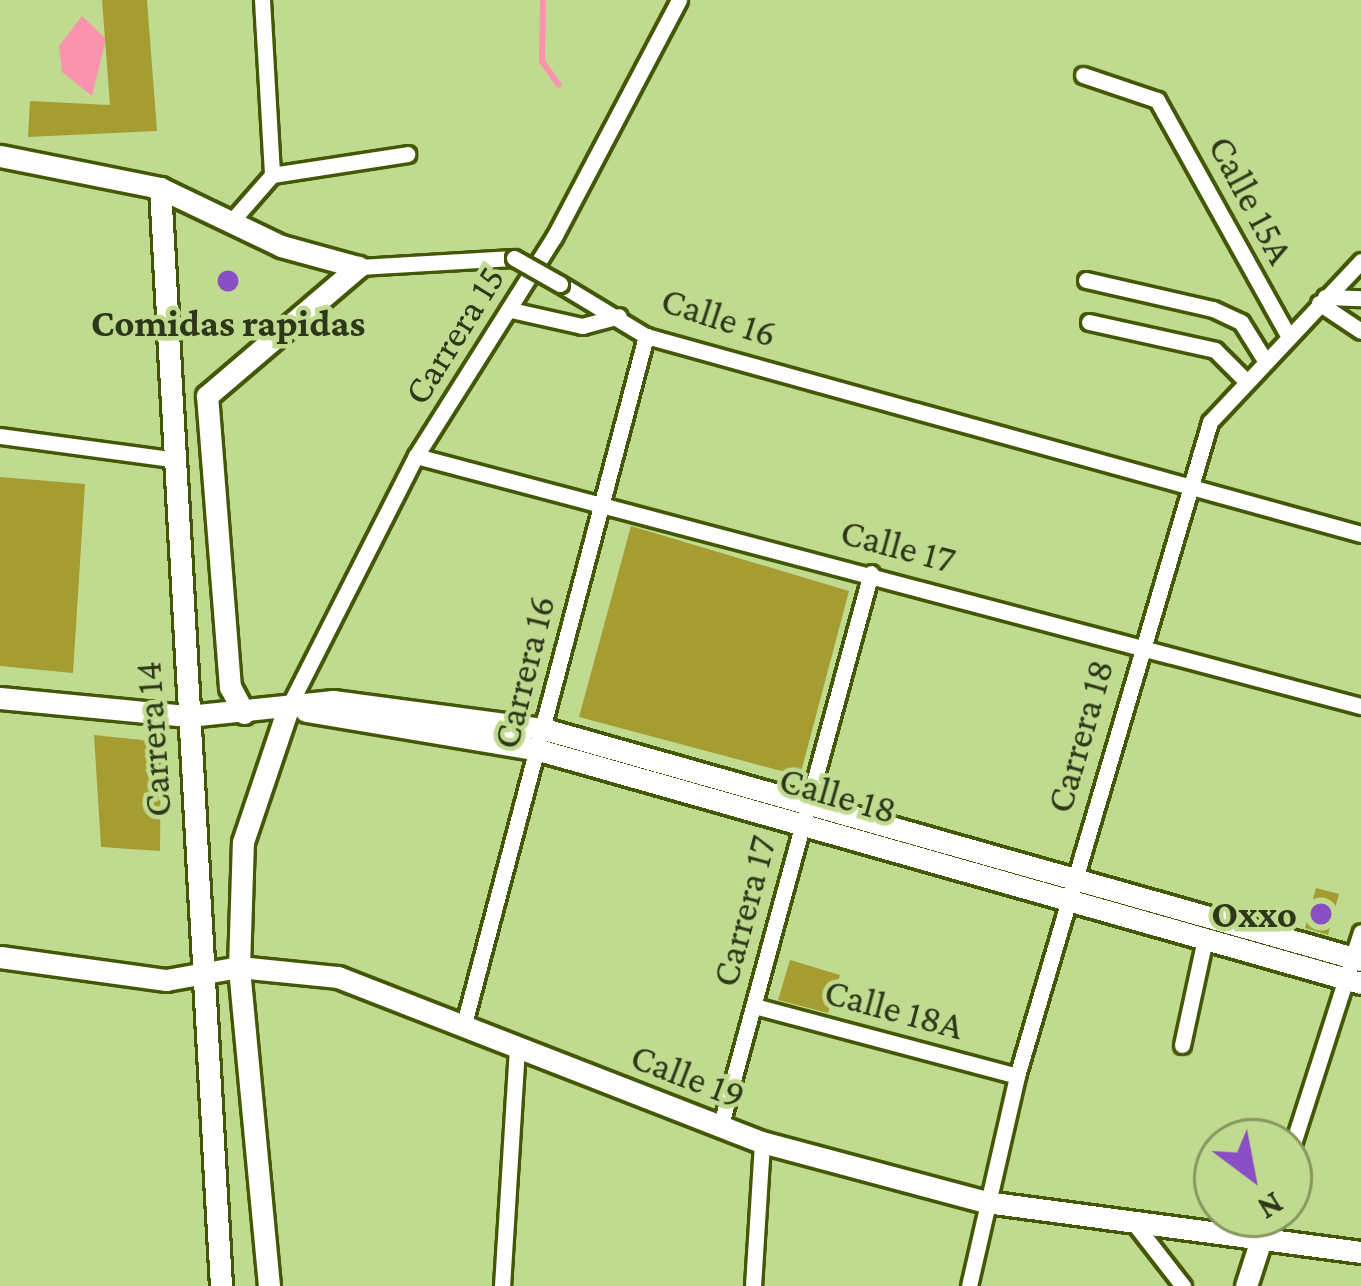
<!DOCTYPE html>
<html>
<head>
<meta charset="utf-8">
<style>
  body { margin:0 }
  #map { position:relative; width:1361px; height:1286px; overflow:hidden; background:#c0db8f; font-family:"Crimson Pro",serif }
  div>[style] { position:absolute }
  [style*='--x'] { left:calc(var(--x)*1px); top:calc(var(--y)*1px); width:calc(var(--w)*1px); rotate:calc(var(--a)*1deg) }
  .water>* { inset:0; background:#fa94ae }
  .stream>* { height:6px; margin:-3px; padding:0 3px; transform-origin:3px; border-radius:3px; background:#fa94ae }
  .building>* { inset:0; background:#a69d32 }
  .roads { filter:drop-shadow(3px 0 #435805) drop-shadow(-3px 0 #435805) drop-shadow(0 3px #435805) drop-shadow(0 -3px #435805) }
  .street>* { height:15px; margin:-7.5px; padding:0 7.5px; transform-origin:7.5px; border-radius:7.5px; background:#fff }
  .secondary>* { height:21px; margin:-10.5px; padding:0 10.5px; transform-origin:10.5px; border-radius:10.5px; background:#fff }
  .bridges { filter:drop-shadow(3px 0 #435805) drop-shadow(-3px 0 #435805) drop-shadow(0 3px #435805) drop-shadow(0 -3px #435805) }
  .street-bridge>* { height:15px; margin:-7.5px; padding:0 7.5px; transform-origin:7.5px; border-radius:7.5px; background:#fff }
  .dots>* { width:33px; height:33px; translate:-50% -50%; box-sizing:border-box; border:6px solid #c0db8f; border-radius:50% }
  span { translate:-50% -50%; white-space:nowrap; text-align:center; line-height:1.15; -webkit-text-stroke:9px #c0db8f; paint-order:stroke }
  .street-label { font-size:39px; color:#2d3719 }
  .poi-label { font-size:39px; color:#2d3719; font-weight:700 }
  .right { translate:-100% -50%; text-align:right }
  .north { position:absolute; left:1193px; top:1118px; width:120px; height:120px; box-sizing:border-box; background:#c0db8f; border:3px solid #859960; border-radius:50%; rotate:148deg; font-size:33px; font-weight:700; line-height:48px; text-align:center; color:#2d3719 }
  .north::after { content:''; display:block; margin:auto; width:42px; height:54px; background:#8b4fc5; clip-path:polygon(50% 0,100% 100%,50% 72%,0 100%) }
</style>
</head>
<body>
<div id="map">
  <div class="water">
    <i style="clip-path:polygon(82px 16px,106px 39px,92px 96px,62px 72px,59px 46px)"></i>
  </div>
  <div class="stream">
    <i style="--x:543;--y:0;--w:61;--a:90.9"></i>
    <i style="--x:542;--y:61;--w:29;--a:55"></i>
  </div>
  <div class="building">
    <i style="clip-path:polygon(102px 0,147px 0,157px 131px,28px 137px,30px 101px,110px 105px)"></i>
    <i style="clip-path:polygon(0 477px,85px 484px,73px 673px,0 666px)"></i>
    <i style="clip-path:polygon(631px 526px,849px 591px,800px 776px,579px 717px)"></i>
    <i style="clip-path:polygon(94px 735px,161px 742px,160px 851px,101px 847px)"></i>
    <i style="clip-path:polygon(1316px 888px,1339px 894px,1328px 935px,1305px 928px)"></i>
    <i style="clip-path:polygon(790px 960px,840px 975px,828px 1013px,778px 1000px)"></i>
  </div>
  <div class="roads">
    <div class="street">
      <i style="--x:262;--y:0;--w:175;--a:86.7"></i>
      <i style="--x:1083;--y:75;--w:78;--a:18.7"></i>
      <i style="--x:1157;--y:100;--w:265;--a:60.9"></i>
      <i style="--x:272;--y:175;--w:137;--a:-8.8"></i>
      <i style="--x:230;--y:223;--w:64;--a:-48.8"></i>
      <i style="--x:358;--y:267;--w:156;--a:-3.3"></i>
      <i style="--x:1086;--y:280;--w:130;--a:12.9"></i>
      <i style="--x:1213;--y:309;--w:31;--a:25"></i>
      <i style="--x:1241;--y:322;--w:40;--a:58"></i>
      <i style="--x:560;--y:284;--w:100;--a:31.2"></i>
      <i style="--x:646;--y:336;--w:742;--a:15.48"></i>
      <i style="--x:1325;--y:297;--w:36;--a:2"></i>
      <i style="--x:1319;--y:303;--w:50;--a:33.7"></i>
      <i style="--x:511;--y:310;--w:73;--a:12.7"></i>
      <i style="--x:582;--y:326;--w:38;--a:-15"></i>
      <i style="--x:1089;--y:322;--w:129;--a:12.5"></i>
      <i style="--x:1215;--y:350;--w:38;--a:45"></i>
      <i style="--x:0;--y:436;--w:173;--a:7.7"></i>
      <i style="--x:416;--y:456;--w:978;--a:14.82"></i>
      <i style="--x:288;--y:708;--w:283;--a:-63.1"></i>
      <i style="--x:416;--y:456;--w:259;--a:-57.8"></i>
      <i style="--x:554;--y:237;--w:268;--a:-62.2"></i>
      <i style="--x:754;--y:1006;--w:272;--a:14.9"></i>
      <i style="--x:464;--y:1024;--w:712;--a:-75.18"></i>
      <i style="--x:1182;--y:1045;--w:108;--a:-77.8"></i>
      <i style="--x:720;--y:1128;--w:575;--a:-74.78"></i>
      <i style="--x:1289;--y:1156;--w:235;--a:-72.2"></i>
      <i style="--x:1134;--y:1223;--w:80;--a:52.1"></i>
      <i style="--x:502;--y:1286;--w:239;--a:-86.4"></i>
      <i style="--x:753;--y:1286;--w:144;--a:-86.4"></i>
      <i style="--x:969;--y:1286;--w:215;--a:-77.1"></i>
      <i style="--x:1017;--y:1076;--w:682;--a:-73.56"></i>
      <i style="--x:1210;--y:422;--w:221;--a:-46.8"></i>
    </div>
    <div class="secondary">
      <i style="--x:0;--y:156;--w:163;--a:11.3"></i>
      <i style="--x:160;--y:188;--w:134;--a:25.6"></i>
      <i style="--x:281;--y:246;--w:80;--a:15.3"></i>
      <i style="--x:160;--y:188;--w:1100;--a:86.82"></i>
      <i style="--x:0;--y:698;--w:189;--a:5.5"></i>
      <i style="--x:188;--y:716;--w:146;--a:-5.9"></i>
      <i style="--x:333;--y:701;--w:213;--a:7.6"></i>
      <i style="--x:544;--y:729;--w:849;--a:15.79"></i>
      <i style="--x:306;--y:711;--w:236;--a:9.5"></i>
      <i style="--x:539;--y:750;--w:854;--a:15.83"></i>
      <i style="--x:244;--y:713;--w:30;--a:-118"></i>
      <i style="--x:230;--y:687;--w:292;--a:-94.5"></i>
      <i style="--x:207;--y:396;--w:199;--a:-40.5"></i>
      <i style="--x:0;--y:957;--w:168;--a:7.9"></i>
      <i style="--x:166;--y:980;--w:74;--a:-10.1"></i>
      <i style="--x:239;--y:967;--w:100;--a:5.8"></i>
      <i style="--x:338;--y:977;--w:455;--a:21.3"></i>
      <i style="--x:762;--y:1142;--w:232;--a:15"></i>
      <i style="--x:986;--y:1202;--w:378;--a:7.6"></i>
      <i style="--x:269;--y:1286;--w:320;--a:-95.4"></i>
      <i style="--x:239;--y:967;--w:125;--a:-88.2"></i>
      <i style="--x:243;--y:842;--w:141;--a:-71.4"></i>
      <i style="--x:1246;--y:1286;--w:56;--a:-72.2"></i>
    </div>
  </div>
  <div class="bridges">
    <div class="street-bridge">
      <i style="--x:514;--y:258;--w:53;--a:29.5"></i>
    </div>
  </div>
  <div class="dots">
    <i style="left:228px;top:281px;background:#8b4fc5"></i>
    <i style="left:1321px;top:914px;background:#8b4fc5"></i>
  </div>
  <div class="street-label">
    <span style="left:1251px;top:200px;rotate:62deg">Calle 15A</span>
    <span style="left:719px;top:317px;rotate:18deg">Calle 16</span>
    <span style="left:454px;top:335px;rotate:-58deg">Carrera 15</span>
    <span style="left:898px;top:546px;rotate:15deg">Calle 17</span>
    <span style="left:524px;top:672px;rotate:-76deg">Carrera 16</span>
    <span style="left:1080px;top:736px;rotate:-74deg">Carrera 18</span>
    <span style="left:153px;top:739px;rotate:-94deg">Carrera 14</span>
    <span style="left:838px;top:795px;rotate:16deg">Calle 18</span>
    <span style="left:744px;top:911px;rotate:-75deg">Carrera 17</span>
    <span style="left:894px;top:1009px;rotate:15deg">Calle 18A</span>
    <span style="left:688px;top:1076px;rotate:21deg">Calle 19</span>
  </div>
  <div class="poi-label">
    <span style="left:228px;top:323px">Comidas rapidas</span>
    <span class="right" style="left:1297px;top:914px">Oxxo</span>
  </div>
  <div class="north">N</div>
</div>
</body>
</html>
